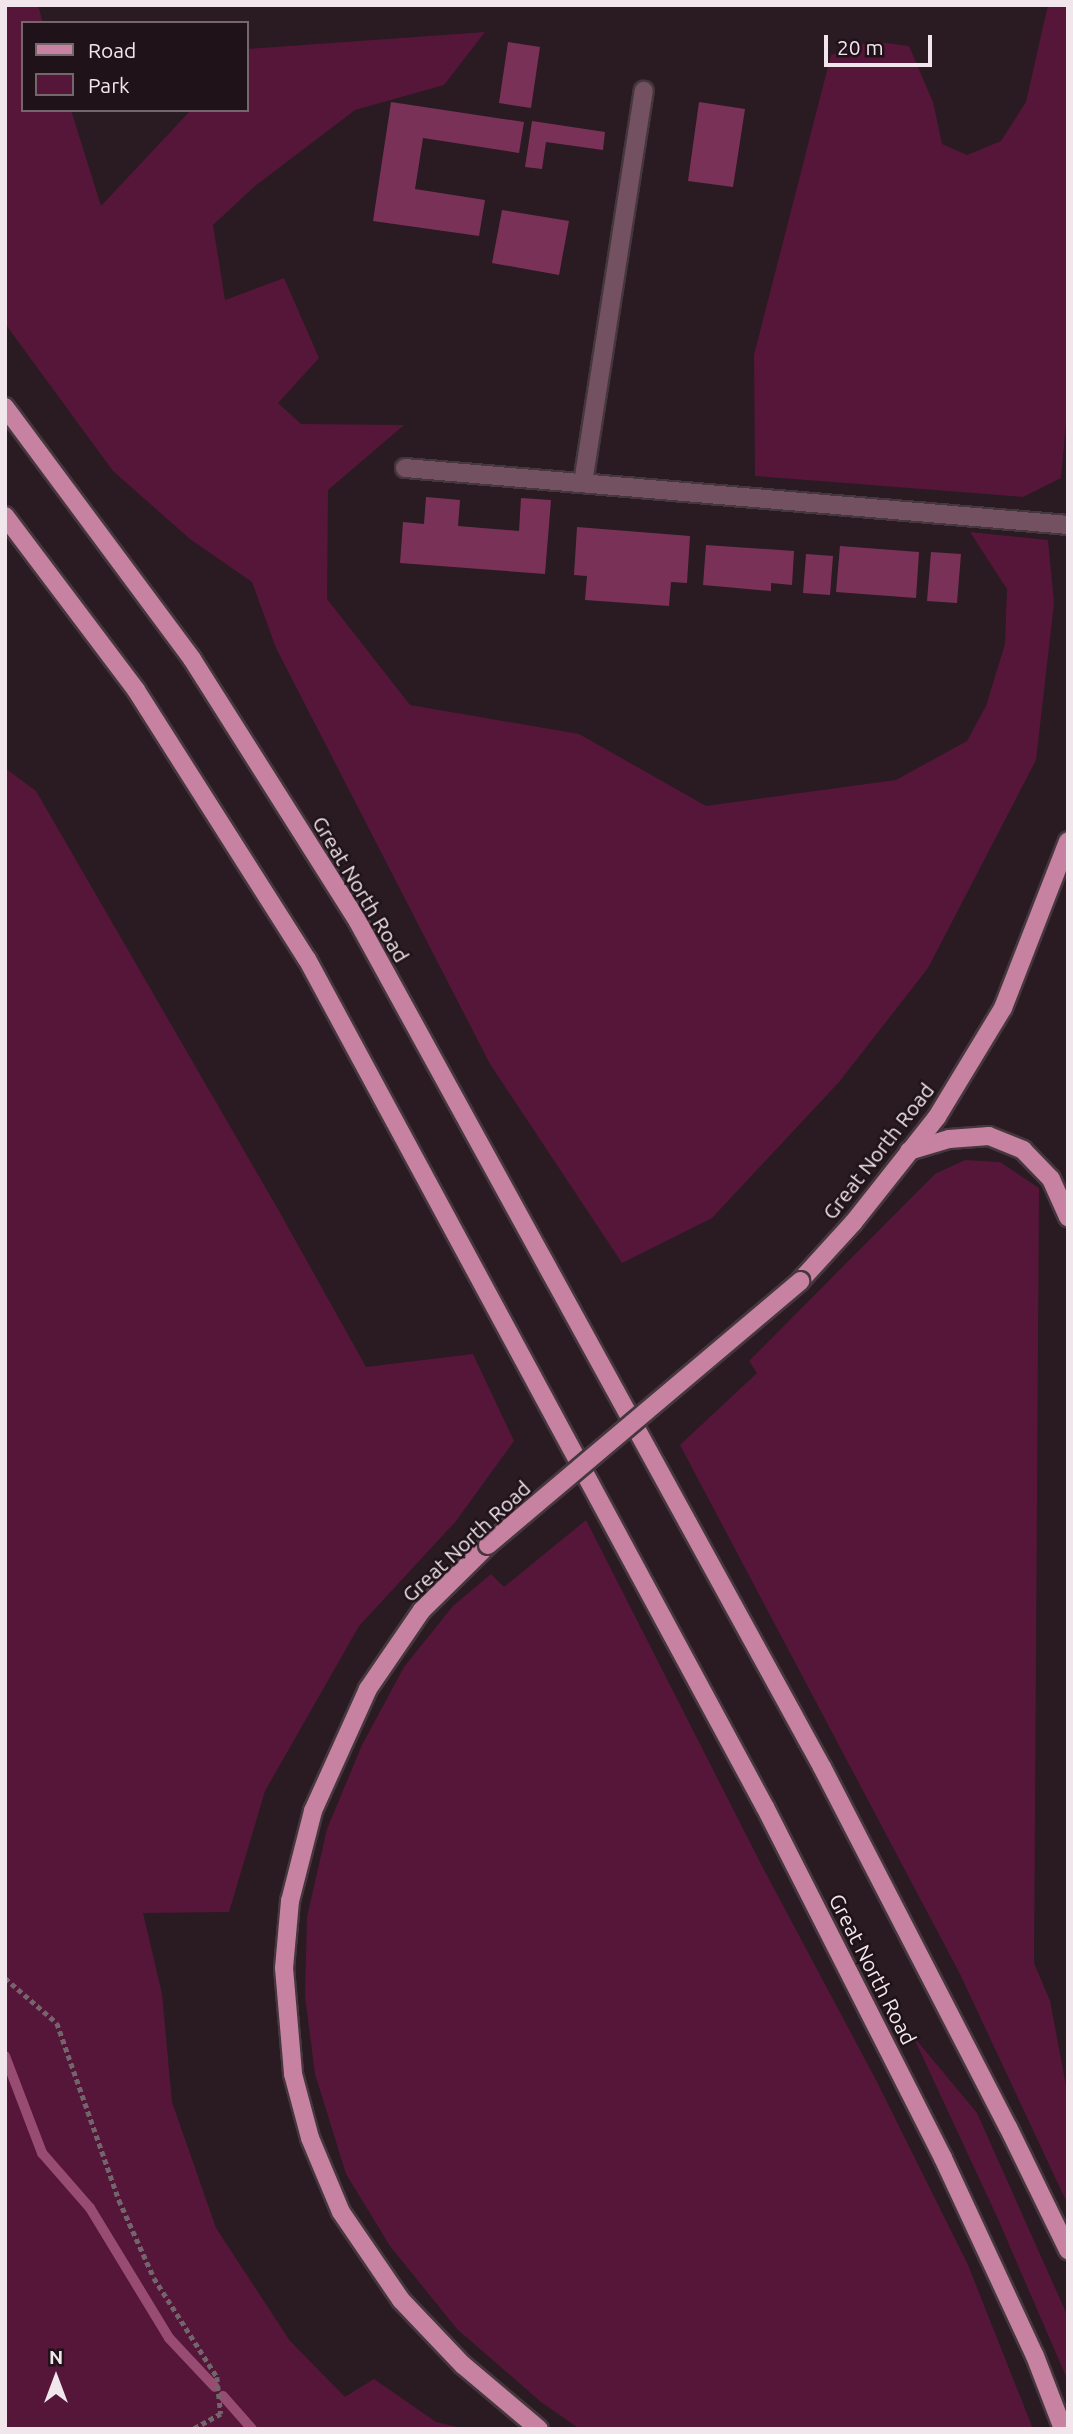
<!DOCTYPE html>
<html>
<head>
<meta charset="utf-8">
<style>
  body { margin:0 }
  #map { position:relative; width:1073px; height:2434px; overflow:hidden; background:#291b21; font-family:Ubuntu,sans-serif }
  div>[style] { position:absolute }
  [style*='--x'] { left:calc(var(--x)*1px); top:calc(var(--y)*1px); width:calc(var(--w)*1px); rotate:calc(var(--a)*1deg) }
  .green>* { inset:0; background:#561639 }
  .stream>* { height:10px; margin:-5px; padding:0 5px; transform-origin:5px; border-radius:5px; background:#984c72 }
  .building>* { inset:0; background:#7a3157 }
  .path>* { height:4.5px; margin-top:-2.25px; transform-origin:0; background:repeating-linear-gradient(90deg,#72656b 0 5px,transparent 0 8.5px) }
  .roads { filter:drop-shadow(2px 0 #45373d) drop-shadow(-2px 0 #45373d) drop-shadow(0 2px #45373d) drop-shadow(0 -2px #45373d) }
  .minor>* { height:18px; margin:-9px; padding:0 9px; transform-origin:9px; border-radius:9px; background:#735160 }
  .major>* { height:18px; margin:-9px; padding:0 9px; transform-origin:9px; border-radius:9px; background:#c782a2 }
  .bridges { filter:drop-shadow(2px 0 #45373d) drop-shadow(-2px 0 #45373d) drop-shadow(0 2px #45373d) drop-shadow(0 -2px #45373d) }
  .major-bridge>* { height:18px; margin:-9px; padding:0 9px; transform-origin:9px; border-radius:9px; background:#c782a2 }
  span { translate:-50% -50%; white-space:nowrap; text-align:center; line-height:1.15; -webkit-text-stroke:5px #1f1218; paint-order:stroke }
  .street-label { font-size:21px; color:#f1e6eb }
  .frame { position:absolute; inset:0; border:7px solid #f1e6eb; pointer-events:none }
  .legend { position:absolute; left:21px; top:21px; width:228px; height:91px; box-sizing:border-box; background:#1f1218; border:2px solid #73676c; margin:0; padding:9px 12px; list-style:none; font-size:21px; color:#f1e6eb }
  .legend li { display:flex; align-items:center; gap:14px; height:35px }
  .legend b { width:35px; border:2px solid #73676c }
  .north { position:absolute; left:21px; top:2343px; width:70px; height:70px; -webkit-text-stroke:5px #1f1218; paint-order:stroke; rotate:0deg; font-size:19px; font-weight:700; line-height:28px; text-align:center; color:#f1e6eb }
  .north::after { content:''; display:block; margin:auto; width:24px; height:32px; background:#f1e6eb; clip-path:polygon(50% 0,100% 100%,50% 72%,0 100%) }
  .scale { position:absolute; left:824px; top:35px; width:108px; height:32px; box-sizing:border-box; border:4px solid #f1e6eb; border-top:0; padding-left:9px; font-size:21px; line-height:24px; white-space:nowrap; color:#f1e6eb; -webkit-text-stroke:5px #1f1218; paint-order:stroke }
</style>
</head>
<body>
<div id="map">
  <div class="green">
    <i style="clip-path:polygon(5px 5px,38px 5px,43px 23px,23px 23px,23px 110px,71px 110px,101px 206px,191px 110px,247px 110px,248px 49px,485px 32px,444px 85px,355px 110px,255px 186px,213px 225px,225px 300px,284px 278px,319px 358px,278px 403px,301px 424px,404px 425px,328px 490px,327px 599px,410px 705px,579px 734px,706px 806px,896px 780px,967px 741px,986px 706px,1005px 644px,1007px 589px,970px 532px,1048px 540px,1054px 603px,1036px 760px,928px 968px,839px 1082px,712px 1218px,622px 1263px,490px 1064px,276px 648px,252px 582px,190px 539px,113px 471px,6px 325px)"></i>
    <i style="clip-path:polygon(1048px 5px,1068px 5px,1068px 402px,1061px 478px,1023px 497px,755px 476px,754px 355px,831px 55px,871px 41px,909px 46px,933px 102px,942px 144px,967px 155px,1001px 141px,1026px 102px)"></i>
    <i style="clip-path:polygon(5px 768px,36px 791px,279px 1211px,366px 1367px,473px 1354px,514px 1441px,456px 1521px,359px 1626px,265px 1791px,229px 1912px,143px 1913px,162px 1994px,172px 2102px,216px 2228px,290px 2341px,345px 2397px,374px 2379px,436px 2422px,466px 2429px,5px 2429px)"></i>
    <i style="clip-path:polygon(965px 1160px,1000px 1162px,1039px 1188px,1034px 1963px,1050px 2001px,1068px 2096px,1068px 2205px,960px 1974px,680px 1445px,757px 1373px,749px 1361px,935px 1174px)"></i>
    <i style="clip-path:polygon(586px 1520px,763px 1868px,876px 2080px,968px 2265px,1033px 2429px,580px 2429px,541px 2402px,457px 2329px,390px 2246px,346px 2174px,315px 2074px,305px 1996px,307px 1917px,327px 1829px,362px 1745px,404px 1667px,453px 1606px,491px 1574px,504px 1587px)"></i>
    <i style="clip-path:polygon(913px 2036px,977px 2113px,1068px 2317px,1068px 2381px,998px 2219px)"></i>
  </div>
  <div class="stream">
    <i style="--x:5;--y:2056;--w:104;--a:69.1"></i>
    <i style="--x:42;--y:2153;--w:73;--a:48.9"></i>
    <i style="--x:90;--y:2208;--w:152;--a:58.7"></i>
    <i style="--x:169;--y:2338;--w:67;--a:46.8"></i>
    <i style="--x:223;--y:2396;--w:44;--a:48.7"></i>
  </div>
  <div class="building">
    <i style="clip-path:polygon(508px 42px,540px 47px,531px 108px,499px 103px)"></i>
    <i style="clip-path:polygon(391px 102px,524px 122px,519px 153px,423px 138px,415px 189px,485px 200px,479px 236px,373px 221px)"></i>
    <i style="clip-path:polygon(699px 102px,745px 109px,733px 187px,688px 181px)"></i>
    <i style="clip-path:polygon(532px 121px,605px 132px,603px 150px,546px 142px,542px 169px,525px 167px)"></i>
    <i style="clip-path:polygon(502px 210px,569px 221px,559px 275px,492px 263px)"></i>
    <i style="clip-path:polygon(426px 497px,460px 500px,458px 526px,519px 531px,521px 498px,551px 500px,545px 574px,400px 563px,403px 522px,424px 524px)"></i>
    <i style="clip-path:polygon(577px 527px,690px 536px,687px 583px,671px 582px,669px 606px,585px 600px,587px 576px,574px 575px)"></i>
    <i style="clip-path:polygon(706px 545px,794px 551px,792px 585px,771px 583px,771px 591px,703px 585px)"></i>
    <i style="clip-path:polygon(840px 546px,919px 552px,916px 598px,836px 592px)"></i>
    <i style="clip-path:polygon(931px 552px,961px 554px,957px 603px,927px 601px)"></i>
    <i style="clip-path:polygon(806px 554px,833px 556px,830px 595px,803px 593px)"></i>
  </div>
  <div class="path">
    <i style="--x:5;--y:1978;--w:69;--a:40.9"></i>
    <i style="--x:57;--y:2023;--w:188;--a:70.7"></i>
    <i style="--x:119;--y:2200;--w:85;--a:65.8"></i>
    <i style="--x:154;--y:2278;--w:117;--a:57.5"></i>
    <i style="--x:217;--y:2377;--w:37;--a:84"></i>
    <i style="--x:221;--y:2414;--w:31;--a:151"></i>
  </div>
  <div class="roads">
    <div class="minor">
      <i style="--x:405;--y:468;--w:665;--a:4.91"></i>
      <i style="--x:583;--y:483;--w:397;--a:-81.2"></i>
    </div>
    <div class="major">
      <i style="--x:5;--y:407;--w:314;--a:53.4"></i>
      <i style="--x:192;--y:659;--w:311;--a:57.7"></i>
      <i style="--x:358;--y:922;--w:964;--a:61.23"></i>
      <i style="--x:822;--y:1767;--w:405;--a:62.7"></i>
      <i style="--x:1008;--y:2127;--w:137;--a:64"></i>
      <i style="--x:5;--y:516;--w:218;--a:53"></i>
      <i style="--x:136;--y:690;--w:319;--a:57.6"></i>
      <i style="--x:307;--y:959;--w:964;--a:61.63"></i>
      <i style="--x:765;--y:1807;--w:394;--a:63.1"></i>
      <i style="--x:943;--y:2158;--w:218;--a:65.1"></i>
      <i style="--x:1035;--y:2356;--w:78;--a:69"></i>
      <i style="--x:909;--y:1151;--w:42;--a:-16.7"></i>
      <i style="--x:949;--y:1139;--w:40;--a:-4.3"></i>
      <i style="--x:989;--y:1136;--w:37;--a:22"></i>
      <i style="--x:1023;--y:1150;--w:40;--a:46"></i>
      <i style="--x:1051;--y:1179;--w:42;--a:65.9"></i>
      <i style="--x:800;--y:1281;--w:79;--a:-47.6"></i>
      <i style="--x:853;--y:1223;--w:135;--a:-51.6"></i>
      <i style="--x:937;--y:1117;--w:127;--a:-58.8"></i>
      <i style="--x:1003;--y:1008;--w:179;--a:-68.7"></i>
      <i style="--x:488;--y:1545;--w:93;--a:135.4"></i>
      <i style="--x:422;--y:1610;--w:96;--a:124.4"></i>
      <i style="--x:368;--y:1689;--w:134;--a:114.3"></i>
      <i style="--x:313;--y:1811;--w:93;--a:104.3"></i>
      <i style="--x:290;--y:1901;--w:67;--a:95.1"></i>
      <i style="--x:284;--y:1968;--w:106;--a:85.1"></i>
      <i style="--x:293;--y:2074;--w:66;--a:75.1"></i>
      <i style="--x:310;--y:2138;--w:80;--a:67.3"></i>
      <i style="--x:341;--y:2212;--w:107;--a:55.7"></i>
      <i style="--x:401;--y:2300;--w:90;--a:46.4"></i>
      <i style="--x:463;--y:2365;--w:99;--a:40.1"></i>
    </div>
  </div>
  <div class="bridges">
    <div class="major-bridge">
      <i style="--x:488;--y:1545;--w:409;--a:-40.2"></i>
    </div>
  </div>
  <div class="street-label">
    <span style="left:361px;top:889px;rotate:59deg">Great North Road</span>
    <span style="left:878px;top:1151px;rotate:-52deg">Great North Road</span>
    <span style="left:466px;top:1541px;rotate:-43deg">Great North Road</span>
    <span style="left:873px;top:1969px;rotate:63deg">Great North Road</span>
  </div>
  <div class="frame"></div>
  <ul class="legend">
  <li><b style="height:9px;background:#c782a2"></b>Road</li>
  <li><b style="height:19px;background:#561639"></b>Park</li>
  </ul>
  <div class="north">N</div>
  <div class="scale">20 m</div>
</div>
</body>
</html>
